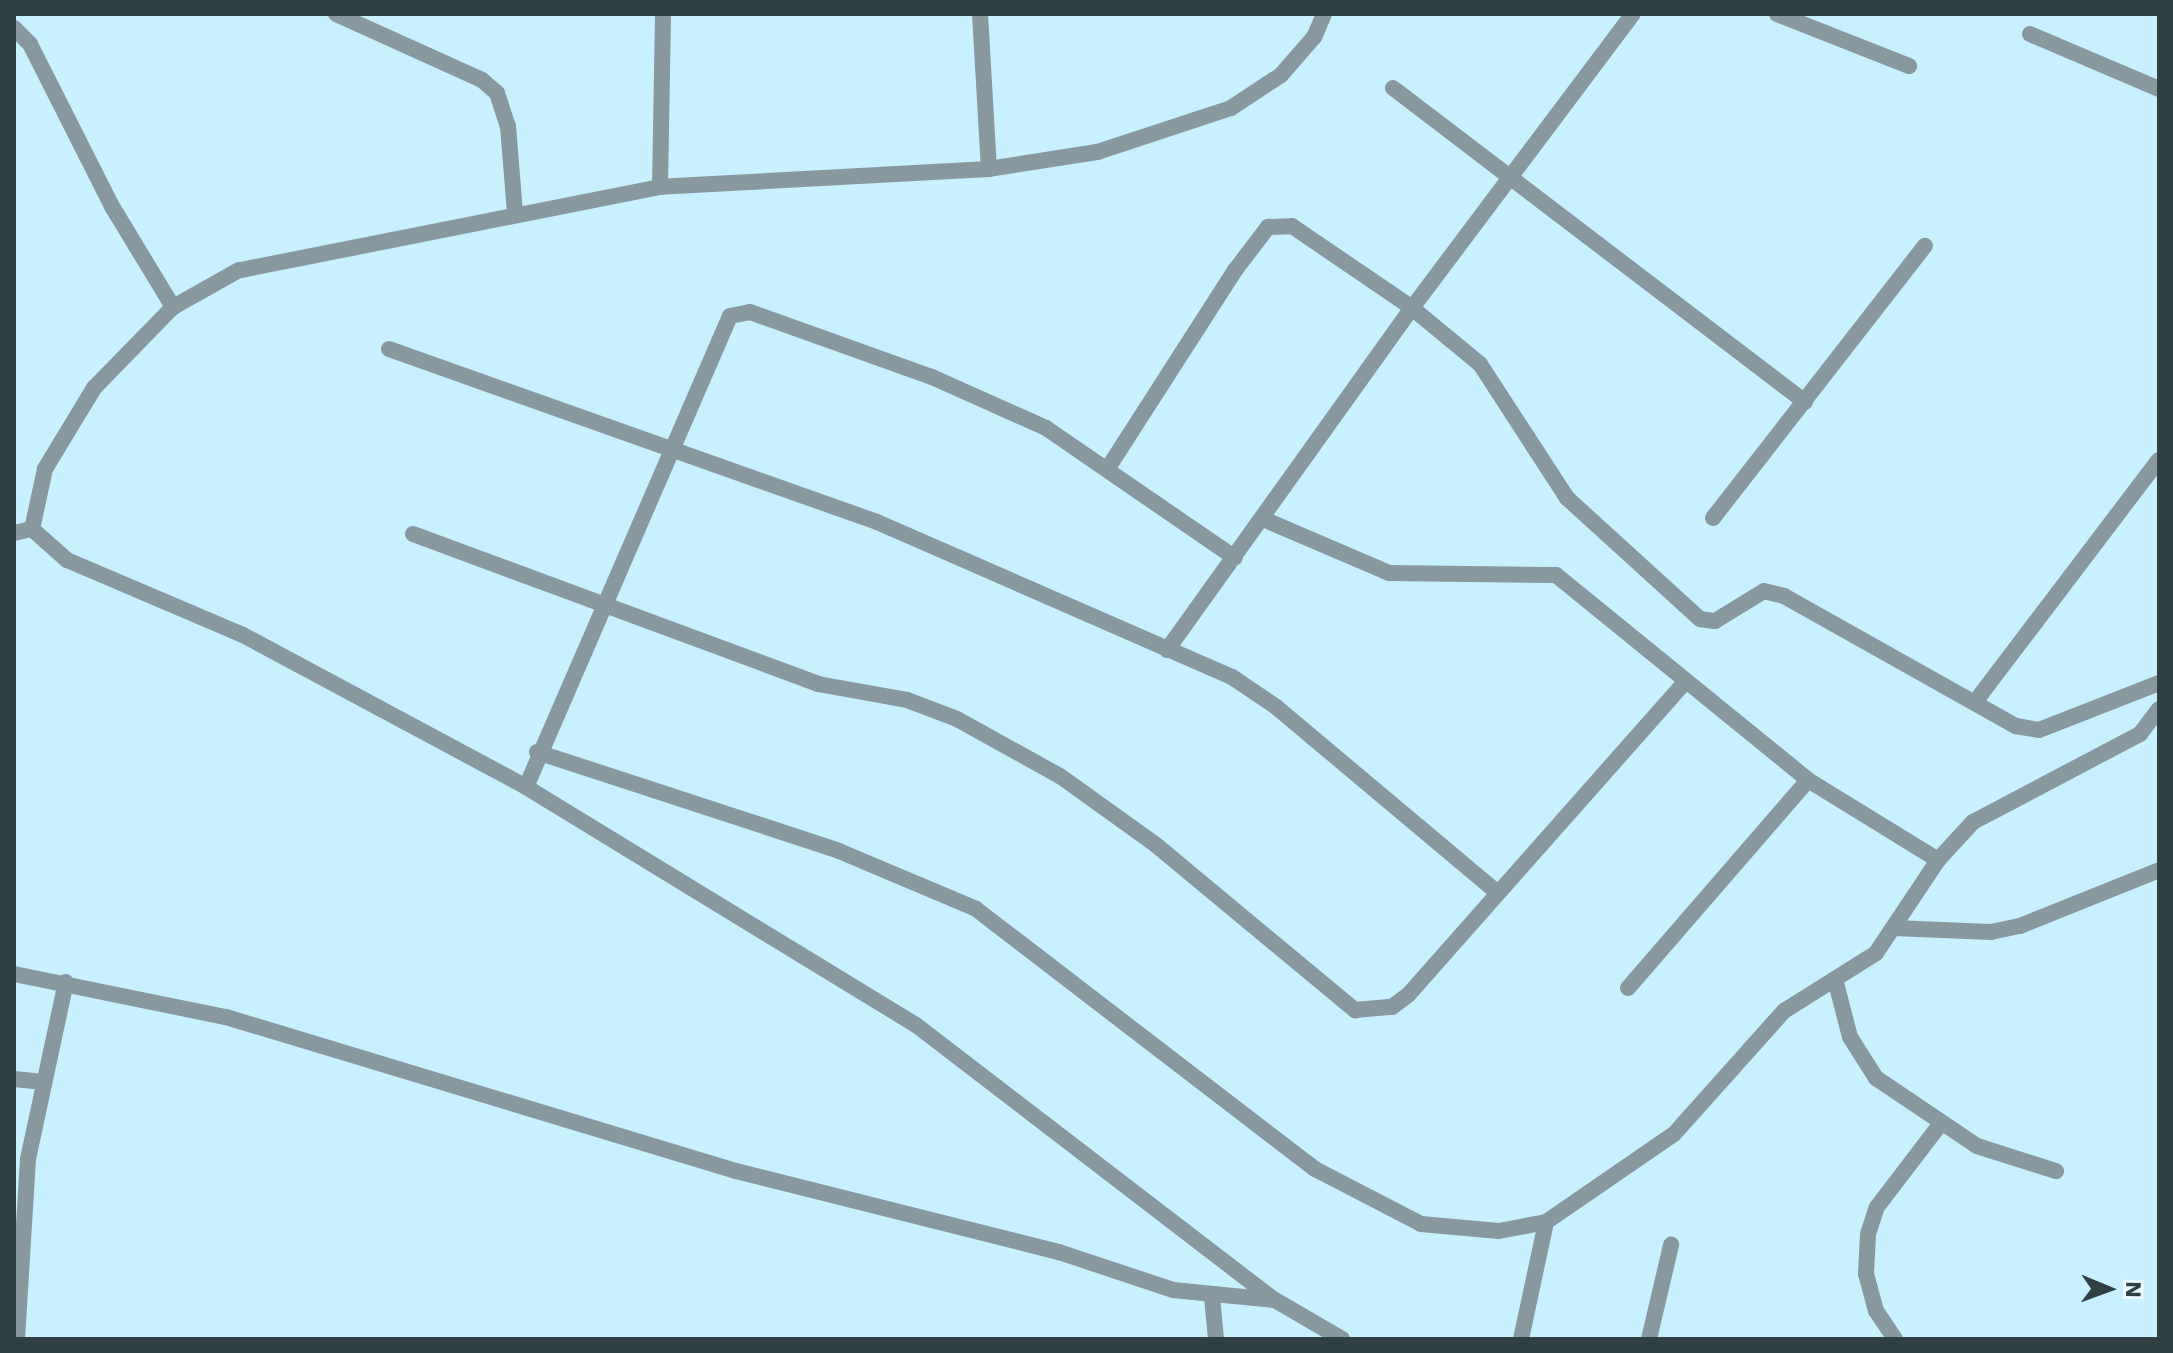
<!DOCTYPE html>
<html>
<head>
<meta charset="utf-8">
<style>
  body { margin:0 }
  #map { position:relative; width:2173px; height:1353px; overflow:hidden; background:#c7f1ff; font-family:"Work Sans",sans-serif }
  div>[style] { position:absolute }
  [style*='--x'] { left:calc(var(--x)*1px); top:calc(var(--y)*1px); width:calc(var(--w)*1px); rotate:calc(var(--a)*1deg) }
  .street>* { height:16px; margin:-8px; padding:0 8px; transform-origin:8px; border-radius:8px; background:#87989e }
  span { translate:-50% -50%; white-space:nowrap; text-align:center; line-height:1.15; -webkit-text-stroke:8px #e9f9ff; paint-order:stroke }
  .frame { position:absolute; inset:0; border:16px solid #2f4045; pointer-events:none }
  .north { position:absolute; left:2069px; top:1249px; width:80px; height:80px; -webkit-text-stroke:6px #e9f9ff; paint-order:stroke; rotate:91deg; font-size:22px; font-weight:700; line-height:32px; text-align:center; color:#2f4045 }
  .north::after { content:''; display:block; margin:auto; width:28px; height:36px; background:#2f4045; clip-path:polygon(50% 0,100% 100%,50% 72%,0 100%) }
</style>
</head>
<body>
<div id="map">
  <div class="street">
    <i style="--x:336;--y:14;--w:160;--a:24.3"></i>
    <i style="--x:482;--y:80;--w:20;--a:41"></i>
    <i style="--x:497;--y:93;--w:35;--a:72"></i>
    <i style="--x:508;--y:126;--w:87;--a:85.4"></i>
    <i style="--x:980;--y:14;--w:155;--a:86.7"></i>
    <i style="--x:1324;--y:14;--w:25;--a:113"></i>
    <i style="--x:1314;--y:37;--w:50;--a:131"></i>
    <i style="--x:1281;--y:75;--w:60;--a:146.6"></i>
    <i style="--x:1231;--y:108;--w:141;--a:161.8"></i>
    <i style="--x:1097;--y:152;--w:109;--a:171.1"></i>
    <i style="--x:989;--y:169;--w:329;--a:176.9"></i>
    <i style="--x:660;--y:187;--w:429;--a:168.8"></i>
    <i style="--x:239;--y:270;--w:76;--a:150.7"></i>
    <i style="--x:173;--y:307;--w:113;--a:134.3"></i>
    <i style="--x:94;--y:388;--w:95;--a:121.2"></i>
    <i style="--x:45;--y:469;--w:61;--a:102.2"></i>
    <i style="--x:32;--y:529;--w:47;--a:41.5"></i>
    <i style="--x:67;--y:560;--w:191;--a:23.1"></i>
    <i style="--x:243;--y:635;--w:321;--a:28.2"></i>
    <i style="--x:526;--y:787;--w:457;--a:31.4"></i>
    <i style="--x:916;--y:1025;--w:452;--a:37.5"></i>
    <i style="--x:1275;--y:1300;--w:78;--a:30.2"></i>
    <i style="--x:1777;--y:14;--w:142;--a:21.5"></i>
    <i style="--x:14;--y:28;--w:23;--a:45"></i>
    <i style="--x:30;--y:44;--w:184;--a:63.2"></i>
    <i style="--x:113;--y:208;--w:116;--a:58.8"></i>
    <i style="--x:2030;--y:34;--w:140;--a:23.1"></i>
    <i style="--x:1393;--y:88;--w:518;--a:37.31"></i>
    <i style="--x:660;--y:187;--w:173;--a:-89"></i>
    <i style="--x:389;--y:349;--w:518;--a:19.52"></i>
    <i style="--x:877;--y:522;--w:387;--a:23.6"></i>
    <i style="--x:1232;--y:677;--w:52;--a:34"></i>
    <i style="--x:1275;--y:706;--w:290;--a:40"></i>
    <i style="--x:1108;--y:468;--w:237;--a:-57.3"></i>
    <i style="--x:1236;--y:269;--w:53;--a:-52.7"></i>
    <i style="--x:1268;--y:227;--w:24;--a:-2"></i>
    <i style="--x:1292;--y:226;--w:145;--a:34.3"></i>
    <i style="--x:1412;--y:308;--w:88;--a:39.5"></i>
    <i style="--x:1480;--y:364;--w:160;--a:57"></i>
    <i style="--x:1567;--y:498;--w:180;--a:42.3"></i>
    <i style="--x:1700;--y:619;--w:15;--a:8"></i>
    <i style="--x:1715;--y:621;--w:57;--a:-31.5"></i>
    <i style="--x:1764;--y:591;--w:21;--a:14"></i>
    <i style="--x:1784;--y:596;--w:266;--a:29.3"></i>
    <i style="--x:2016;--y:726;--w:23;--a:10"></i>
    <i style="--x:2039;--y:730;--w:129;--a:-21.4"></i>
    <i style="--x:1713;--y:518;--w:345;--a:-52.1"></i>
    <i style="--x:1263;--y:519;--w:137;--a:23.2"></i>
    <i style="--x:1389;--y:573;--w:167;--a:0.7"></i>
    <i style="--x:1556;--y:575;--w:325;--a:39.1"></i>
    <i style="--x:1808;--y:780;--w:153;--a:31.6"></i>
    <i style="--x:14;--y:533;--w:18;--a:-13"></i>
    <i style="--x:413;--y:534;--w:432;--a:20.3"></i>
    <i style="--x:818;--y:684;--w:90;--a:10.2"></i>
    <i style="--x:907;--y:700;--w:53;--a:20.8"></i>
    <i style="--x:957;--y:719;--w:118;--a:29"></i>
    <i style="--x:1060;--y:776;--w:118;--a:35.7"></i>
    <i style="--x:1156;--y:845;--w:259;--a:39.7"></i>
    <i style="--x:1355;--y:1010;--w:37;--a:-5"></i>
    <i style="--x:1392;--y:1007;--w:21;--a:-37"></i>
    <i style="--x:1409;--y:994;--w:415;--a:-48.5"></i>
    <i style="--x:1167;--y:650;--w:421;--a:-54.4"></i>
    <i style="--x:1412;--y:308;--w:368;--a:-53.1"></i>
    <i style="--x:1975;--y:702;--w:304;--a:-52.8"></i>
    <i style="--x:537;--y:752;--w:318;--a:18.1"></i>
    <i style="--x:839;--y:851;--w:149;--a:22.9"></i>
    <i style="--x:976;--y:909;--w:427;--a:37.5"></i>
    <i style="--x:1315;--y:1169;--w:119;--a:27.4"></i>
    <i style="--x:1421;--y:1224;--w:78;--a:5.1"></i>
    <i style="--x:1499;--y:1231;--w:48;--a:-10.8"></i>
    <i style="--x:1546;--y:1222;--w:155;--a:-34.5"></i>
    <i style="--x:1674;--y:1134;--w:165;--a:-48.2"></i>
    <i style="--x:1784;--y:1011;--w:109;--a:-32.2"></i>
    <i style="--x:1876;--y:953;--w:112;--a:-56.3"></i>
    <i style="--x:1938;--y:860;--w:52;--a:-47.4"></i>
    <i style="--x:1973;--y:822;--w:189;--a:-27.8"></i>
    <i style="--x:2140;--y:734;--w:31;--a:-53"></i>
    <i style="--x:526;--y:787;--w:513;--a:-66.58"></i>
    <i style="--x:730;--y:316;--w:20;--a:-11"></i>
    <i style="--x:750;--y:312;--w:193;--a:19.7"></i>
    <i style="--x:932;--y:377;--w:125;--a:24.1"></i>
    <i style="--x:1046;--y:428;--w:229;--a:34.5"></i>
    <i style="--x:1893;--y:928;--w:98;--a:2.3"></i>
    <i style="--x:1991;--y:932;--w:30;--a:-12"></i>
    <i style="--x:2020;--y:926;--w:150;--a:-21.9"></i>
    <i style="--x:14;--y:974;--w:216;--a:11.5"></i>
    <i style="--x:226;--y:1017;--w:533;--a:16.8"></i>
    <i style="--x:736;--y:1171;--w:333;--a:14.1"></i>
    <i style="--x:1059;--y:1252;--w:120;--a:18.4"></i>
    <i style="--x:1173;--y:1290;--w:102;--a:5.6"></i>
    <i style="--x:1835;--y:979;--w:60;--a:75.5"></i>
    <i style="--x:1850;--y:1037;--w:49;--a:57.6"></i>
    <i style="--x:1876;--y:1078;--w:122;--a:34"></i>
    <i style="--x:1977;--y:1146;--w:83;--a:17.6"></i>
    <i style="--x:1628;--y:988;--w:275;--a:-49.1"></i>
    <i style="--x:14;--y:1079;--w:27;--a:6"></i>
    <i style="--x:1212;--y:1297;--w:42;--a:84.6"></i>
    <i style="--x:17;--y:1339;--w:180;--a:-86.5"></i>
    <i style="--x:28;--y:1159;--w:181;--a:-77.9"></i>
    <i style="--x:1521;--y:1339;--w:120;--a:-77.9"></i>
    <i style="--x:1649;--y:1339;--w:97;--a:-76.8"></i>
    <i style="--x:1895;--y:1339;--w:34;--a:-124"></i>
    <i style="--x:1876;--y:1311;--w:38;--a:-105"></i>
    <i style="--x:1866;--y:1274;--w:40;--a:-87.1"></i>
    <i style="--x:1868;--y:1234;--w:28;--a:-72"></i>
    <i style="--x:1877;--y:1207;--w:102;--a:-52.6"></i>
  </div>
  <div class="frame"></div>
  <div class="north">N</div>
</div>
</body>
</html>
